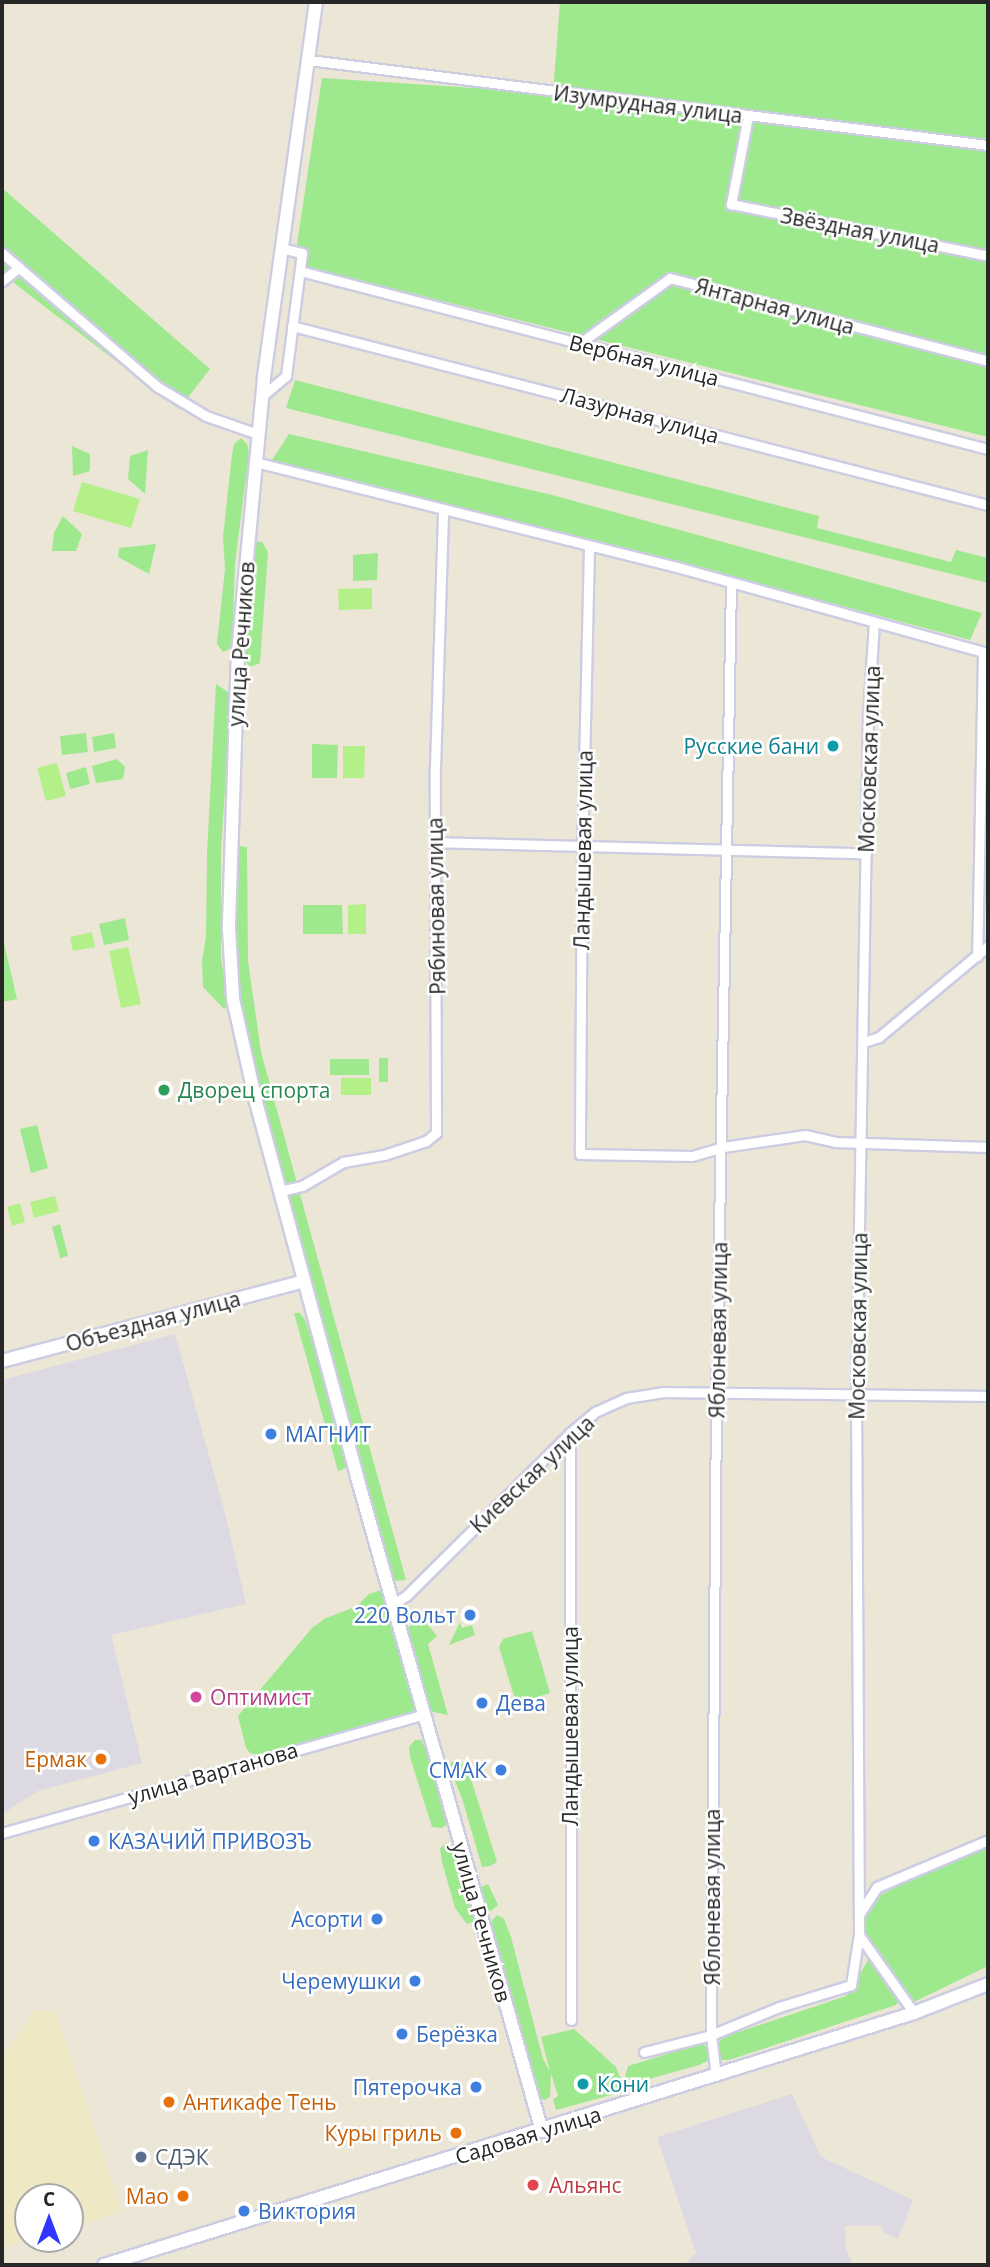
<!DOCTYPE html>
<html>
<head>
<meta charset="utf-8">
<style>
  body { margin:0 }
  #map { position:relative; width:990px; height:2267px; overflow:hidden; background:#ece6d7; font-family:"Open Sans",sans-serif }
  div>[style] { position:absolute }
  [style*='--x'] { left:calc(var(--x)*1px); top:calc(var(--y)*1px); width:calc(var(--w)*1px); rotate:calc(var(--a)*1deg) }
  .industrial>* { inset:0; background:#ddd9e3 }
  .education>* { inset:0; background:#efe8c4 }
  .green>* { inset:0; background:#9ee88e }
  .pitch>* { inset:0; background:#b3f088 }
  .roads { filter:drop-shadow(2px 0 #cccde2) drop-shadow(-2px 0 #cccde2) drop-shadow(0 2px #cccde2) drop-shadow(0 -2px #cccde2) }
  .street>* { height:9px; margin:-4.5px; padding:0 4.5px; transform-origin:4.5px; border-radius:4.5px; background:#fff }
  .secondary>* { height:12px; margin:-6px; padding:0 6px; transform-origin:6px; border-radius:6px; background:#fff }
  .dots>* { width:19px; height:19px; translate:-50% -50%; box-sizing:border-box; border:4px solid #fff; border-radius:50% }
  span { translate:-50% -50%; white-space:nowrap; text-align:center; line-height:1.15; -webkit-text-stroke:5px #fff; paint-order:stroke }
  .street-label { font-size:21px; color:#272727 }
  .culture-label { font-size:21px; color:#0d838f }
  .right { translate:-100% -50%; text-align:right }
  .left { translate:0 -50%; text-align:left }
  .leisure-label { font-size:21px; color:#27864d }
  .shop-label { font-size:21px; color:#366cbe }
  .hotel-label { font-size:21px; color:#b23c85 }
  .food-label { font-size:21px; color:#c56008 }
  .service-label { font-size:21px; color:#4e5e75 }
  .health-label { font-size:21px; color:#be3a42 }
  .frame { position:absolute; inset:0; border:4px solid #272727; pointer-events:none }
  .north { position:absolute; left:14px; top:2183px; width:70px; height:70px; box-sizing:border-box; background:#fff; border:2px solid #a9a9a9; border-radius:50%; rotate:0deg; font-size:19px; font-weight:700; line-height:28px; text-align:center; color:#272727 }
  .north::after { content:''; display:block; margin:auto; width:24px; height:32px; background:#3036ff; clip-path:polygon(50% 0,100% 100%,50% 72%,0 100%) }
</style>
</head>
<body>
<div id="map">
  <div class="industrial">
    <i style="clip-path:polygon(175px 1334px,225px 1513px,246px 1604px,111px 1635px,142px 1763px,38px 1791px,2px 1814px,2px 1380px)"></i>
    <i style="clip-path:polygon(792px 2094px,821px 2157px,913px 2200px,898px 2239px,883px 2232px,881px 2226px,845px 2226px,846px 2249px,853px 2265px,684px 2265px,696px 2253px,657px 2137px)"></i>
  </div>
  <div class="education">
    <i style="clip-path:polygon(34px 2010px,55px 2011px,122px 2212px,70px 2227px,70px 2197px,28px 2197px,28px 2239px,31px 2239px,2px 2248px,2px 2058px)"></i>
  </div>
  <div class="green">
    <i style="clip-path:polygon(560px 2px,988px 2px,988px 437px,294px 264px,322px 78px,553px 93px)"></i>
    <i style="clip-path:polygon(2px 188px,210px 369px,179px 409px,2px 274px)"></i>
    <i style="clip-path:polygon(295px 380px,819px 516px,817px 528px,951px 562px,956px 550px,988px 558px,988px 583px,286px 408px)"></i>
    <i style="clip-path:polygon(289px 434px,552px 495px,982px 613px,970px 640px,771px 587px,615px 552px,272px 460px)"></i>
    <i style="clip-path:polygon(241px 438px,247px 444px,249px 453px,235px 564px,232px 648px,223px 652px,217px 644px,225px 569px,223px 537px,232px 454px,234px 444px)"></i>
    <i style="clip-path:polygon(72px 446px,90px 454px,90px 471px,73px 476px)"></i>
    <i style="clip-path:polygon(148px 450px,145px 494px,128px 479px,130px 456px)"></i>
    <i style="clip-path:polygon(63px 516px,82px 534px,76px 551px,52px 551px,54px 533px)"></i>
    <i style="clip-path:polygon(254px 541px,262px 542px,268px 552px,260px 663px,250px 667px,244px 660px,251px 543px)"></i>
    <i style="clip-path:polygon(156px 544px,149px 574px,118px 557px,119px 548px)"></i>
    <i style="clip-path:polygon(378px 553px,377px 580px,353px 581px,353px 555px)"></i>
    <i style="clip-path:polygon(216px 684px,231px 694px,221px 851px,221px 959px,229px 1005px,224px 1009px,203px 987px,202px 961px,206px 937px,207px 853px)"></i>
    <i style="clip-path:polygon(86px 733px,88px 752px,62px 755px,60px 736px)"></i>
    <i style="clip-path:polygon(114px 733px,116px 748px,94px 752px,92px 737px)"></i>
    <i style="clip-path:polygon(312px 744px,338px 745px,337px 778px,312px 778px)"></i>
    <i style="clip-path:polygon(117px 759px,125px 767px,123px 779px,96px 783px,92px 766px)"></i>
    <i style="clip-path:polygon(86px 767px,90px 784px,70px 789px,66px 773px)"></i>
    <i style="clip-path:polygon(240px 846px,247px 847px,248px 961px,261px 1052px,406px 1580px,394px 1581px,363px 1475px,306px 1259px,269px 1137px,239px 1007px,233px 930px,234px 848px)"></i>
    <i style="clip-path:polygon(303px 905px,342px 905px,343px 934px,303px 934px)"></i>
    <i style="clip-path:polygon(125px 918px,129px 940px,104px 945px,99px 924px)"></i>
    <i style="clip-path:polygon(2px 935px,17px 999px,2px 1002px)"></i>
    <i style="clip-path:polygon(379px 1058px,388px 1058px,388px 1082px,379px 1082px)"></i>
    <i style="clip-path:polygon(330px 1059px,369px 1059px,369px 1075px,330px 1075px)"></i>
    <i style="clip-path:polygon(37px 1125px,48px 1168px,31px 1173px,20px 1129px)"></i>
    <i style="clip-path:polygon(60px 1224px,68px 1256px,60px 1258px,52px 1227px)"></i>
    <i style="clip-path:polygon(294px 1313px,300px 1313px,305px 1320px,316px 1350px,349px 1463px,344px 1469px,338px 1471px)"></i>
    <i style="clip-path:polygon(385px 1589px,418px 1710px,257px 1755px,250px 1753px,246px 1748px,238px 1716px,312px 1628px,324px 1619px,357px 1606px,369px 1594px)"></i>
    <i style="clip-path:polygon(419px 1621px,425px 1621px,437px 1636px,428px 1644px,448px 1715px,429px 1711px,408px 1636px,408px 1627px)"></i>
    <i style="clip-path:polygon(460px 1622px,462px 1628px,472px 1625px,475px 1635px,449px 1645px)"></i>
    <i style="clip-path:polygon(532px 1631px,550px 1693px,521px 1702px,514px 1696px,499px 1647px,503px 1639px)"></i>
    <i style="clip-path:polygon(415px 1740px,421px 1740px,429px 1755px,446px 1812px,448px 1824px,442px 1828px,432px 1827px,410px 1757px,409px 1747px)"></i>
    <i style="clip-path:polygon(458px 1760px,466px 1766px,471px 1779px,497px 1862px,490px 1866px,482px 1867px,462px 1798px,449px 1767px,451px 1762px)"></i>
    <i style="clip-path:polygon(445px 1843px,455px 1847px,471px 1898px,475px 1921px,467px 1924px,455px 1908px,442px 1862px,440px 1849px)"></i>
    <i style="clip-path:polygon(988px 1847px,988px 1966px,914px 2002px,863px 1930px,867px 1910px,877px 1897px,922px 1873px)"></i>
    <i style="clip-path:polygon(488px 1884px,498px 1905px,491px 1911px,482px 1909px,478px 1888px)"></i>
    <i style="clip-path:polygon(497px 1915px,504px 1919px,511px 1937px,543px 2059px,550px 2072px,541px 2037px,574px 2029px,616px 2067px,626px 2091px,556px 2110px,553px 2099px,558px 2096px,551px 2073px,550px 2097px,544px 2100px,538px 2096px,491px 1932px,491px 1922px)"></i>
    <i style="clip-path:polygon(869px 1959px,901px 1997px,896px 2005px,729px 2060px,717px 2060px,717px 2043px,724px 2037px,846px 1996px)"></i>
    <i style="clip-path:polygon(703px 2043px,709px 2051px,709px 2060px,699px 2065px,635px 2083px,625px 2077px,628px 2066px)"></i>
  </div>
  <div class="pitch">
    <i style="clip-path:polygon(82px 482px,140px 499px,131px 528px,73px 511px)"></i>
    <i style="clip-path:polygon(372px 588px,372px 609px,339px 610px,338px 589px)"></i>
    <i style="clip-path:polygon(343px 746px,365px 746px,364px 778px,343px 778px)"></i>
    <i style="clip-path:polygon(57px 763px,66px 796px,46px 801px,37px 768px)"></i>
    <i style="clip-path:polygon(366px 904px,366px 934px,348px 934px,348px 905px)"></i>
    <i style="clip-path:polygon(92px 932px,95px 947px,73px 951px,70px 937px)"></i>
    <i style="clip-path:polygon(128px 947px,141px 1004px,121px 1008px,109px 951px)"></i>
    <i style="clip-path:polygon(341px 1078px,371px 1078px,371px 1095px,341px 1095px)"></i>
    <i style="clip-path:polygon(55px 1196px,59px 1211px,34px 1218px,30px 1202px)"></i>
    <i style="clip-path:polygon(20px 1203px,25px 1222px,12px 1226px,7px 1207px)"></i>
  </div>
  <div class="roads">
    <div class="street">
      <i style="--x:309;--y:60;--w:684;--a:7.14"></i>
      <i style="--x:748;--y:116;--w:90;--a:100.9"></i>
      <i style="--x:731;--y:204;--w:262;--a:11.4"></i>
      <i style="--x:2;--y:253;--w:206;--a:40.7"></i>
      <i style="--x:158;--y:387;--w:56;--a:31.1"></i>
      <i style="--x:206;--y:416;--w:55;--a:19.1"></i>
      <i style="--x:300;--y:271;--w:711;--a:14.51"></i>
      <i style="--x:2;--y:281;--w:22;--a:-39"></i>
      <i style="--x:292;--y:326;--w:719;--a:14.42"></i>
      <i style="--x:580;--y:343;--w:111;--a:-35.8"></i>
      <i style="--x:670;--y:278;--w:329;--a:14.6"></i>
      <i style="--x:262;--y:396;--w:31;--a:-40"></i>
      <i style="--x:286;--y:376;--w:124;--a:-82.6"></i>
      <i style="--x:302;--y:253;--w:22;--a:-167"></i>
      <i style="--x:255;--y:462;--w:435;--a:14"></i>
      <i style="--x:677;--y:567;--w:318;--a:15.5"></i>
      <i style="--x:983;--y:652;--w:304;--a:91.1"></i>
      <i style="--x:589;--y:547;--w:299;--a:91.3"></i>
      <i style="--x:582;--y:846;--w:308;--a:90.4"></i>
      <i style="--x:580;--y:1154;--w:112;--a:1"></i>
      <i style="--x:692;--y:1156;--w:32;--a:-16"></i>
      <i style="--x:723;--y:1147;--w:83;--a:-8.3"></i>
      <i style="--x:805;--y:1135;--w:31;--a:13"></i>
      <i style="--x:835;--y:1142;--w:153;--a:1.9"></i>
      <i style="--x:874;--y:622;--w:93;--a:93.7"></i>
      <i style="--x:868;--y:715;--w:680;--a:91.01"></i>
      <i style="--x:856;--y:1395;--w:540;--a:89.68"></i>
      <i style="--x:859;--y:1935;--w:95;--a:54.8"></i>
      <i style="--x:435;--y:842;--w:431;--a:1.5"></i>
      <i style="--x:864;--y:1042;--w:16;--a:-18"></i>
      <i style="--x:879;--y:1037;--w:142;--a:-39.9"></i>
      <i style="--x:280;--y:1191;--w:23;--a:-13"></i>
      <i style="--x:302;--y:1186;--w:48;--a:-30.3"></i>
      <i style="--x:343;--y:1162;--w:42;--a:-9.7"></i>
      <i style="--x:384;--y:1155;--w:44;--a:-18.4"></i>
      <i style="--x:426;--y:1141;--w:13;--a:-39"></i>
      <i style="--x:436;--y:1133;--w:365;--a:-90.2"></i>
      <i style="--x:435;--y:768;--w:258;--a:-88.2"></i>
      <i style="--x:570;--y:1433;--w:587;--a:89.9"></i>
      <i style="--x:393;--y:1604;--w:15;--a:-32"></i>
      <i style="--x:406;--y:1596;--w:231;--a:-44.8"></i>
      <i style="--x:570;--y:1433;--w:33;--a:-40"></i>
      <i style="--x:595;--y:1412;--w:34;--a:-24"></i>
      <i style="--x:626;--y:1398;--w:38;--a:-9"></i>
      <i style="--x:664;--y:1392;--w:324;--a:0.7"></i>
      <i style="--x:2;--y:1833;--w:438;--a:-15.7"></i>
      <i style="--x:860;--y:1913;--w:31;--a:-57"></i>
      <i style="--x:877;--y:1887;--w:121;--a:-22.9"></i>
      <i style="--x:644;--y:2052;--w:69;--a:-14.2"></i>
      <i style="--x:711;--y:2035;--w:74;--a:-22.4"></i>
      <i style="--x:779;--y:2007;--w:75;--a:-17"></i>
      <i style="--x:851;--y:1985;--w:52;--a:-81.1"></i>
      <i style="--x:716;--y:2076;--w:41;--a:-97"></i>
      <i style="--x:711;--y:2035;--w:642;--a:-89.55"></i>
      <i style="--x:716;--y:1393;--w:809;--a:-88.94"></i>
    </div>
    <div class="secondary">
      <i style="--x:316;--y:2;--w:380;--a:97.9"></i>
      <i style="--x:264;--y:378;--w:274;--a:95.4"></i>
      <i style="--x:238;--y:651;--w:278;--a:91.9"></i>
      <i style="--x:229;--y:929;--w:70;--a:86.7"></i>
      <i style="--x:233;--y:999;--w:106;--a:77.4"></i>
      <i style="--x:256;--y:1102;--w:388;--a:74.9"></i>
      <i style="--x:357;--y:1477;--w:680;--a:74.21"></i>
      <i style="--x:2;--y:1361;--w:312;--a:-14.8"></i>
      <i style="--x:104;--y:2265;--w:848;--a:-17.28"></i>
      <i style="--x:914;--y:2013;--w:79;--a:-21.4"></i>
    </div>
  </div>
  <div class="dots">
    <i style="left:833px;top:746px;background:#0f9aa8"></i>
    <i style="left:164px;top:1090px;background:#2e9e5b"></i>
    <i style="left:271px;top:1434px;background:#3f7fe0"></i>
    <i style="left:470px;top:1615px;background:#3f7fe0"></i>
    <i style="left:196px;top:1697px;background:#d1479c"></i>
    <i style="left:482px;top:1703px;background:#3f7fe0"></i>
    <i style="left:101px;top:1759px;background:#e8710a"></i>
    <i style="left:501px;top:1770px;background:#3f7fe0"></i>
    <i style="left:94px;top:1841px;background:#3f7fe0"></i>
    <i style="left:377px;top:1919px;background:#3f7fe0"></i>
    <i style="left:415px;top:1981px;background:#3f7fe0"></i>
    <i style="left:402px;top:2034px;background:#3f7fe0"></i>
    <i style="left:583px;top:2084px;background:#0f9aa8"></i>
    <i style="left:476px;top:2087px;background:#3f7fe0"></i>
    <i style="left:169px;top:2102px;background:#e8710a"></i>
    <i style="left:456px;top:2133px;background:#e8710a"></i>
    <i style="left:141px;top:2157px;background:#5c6f8a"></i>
    <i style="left:533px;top:2185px;background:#e0444e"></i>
    <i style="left:183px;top:2196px;background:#e8710a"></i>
    <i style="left:244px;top:2211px;background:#3f7fe0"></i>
  </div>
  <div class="street-label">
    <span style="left:648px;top:104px;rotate:7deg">Изумрудная улица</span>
    <span style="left:860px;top:230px;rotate:11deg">Звёздная улица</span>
    <span style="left:775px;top:306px;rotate:15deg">Янтарная улица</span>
    <span style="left:644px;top:360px;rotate:14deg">Вербная улица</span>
    <span style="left:640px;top:415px;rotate:15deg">Лазурная улица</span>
    <span style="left:241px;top:644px;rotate:-86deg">улица Речников</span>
    <span style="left:869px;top:759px;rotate:-88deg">Московская улица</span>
    <span style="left:583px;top:850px;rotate:-89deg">Ландышевая улица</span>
    <span style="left:436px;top:906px;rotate:-91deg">Рябиновая улица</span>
    <span style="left:153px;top:1321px;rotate:-15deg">Объездная улица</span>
    <span style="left:858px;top:1326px;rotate:-89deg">Московская улица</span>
    <span style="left:718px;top:1330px;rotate:-89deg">Яблоневая улица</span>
    <span style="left:532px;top:1474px;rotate:-43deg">Киевская улица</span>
    <span style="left:570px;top:1726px;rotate:-90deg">Ландышевая улица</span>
    <span style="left:213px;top:1773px;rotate:-16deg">улица Вартанова</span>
    <span style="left:712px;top:1897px;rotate:-90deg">Яблоневая улица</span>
    <span style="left:482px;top:1922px;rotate:74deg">улица Речников</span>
    <span style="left:528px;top:2135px;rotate:-17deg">Садовая улица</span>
  </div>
  <div class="culture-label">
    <span class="right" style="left:819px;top:746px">Русские бани</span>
    <span class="left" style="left:597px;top:2084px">Кони</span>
  </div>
  <div class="leisure-label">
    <span class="left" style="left:178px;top:1090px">Дворец спорта</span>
  </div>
  <div class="shop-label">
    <span class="left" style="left:285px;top:1434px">МАГНИТ</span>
    <span class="right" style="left:456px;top:1615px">220 Вольт</span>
    <span class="left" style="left:496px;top:1703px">Дева</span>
    <span class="right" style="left:487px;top:1770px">СМАК</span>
    <span class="left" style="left:108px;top:1841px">КАЗАЧИЙ ПРИВОЗЪ</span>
    <span class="right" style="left:363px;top:1919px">Асорти</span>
    <span class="right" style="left:401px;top:1981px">Черемушки</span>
    <span class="left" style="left:416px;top:2034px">Берёзка</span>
    <span class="right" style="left:462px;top:2087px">Пятерочка</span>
    <span class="left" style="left:258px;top:2211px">Виктория</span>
  </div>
  <div class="hotel-label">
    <span class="left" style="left:210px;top:1697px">Оптимист</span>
  </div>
  <div class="food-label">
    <span class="right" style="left:87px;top:1759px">Ермак</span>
    <span class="left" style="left:183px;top:2102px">Антикафе Тень</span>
    <span class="right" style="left:442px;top:2133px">Куры гриль</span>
    <span class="right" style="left:169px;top:2196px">Mao</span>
  </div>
  <div class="service-label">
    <span class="left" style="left:155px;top:2157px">СДЭК</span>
  </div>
  <div class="health-label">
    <span class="left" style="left:549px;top:2185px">Альянс</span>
  </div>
  <div class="frame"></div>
  <div class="north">С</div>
</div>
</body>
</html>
